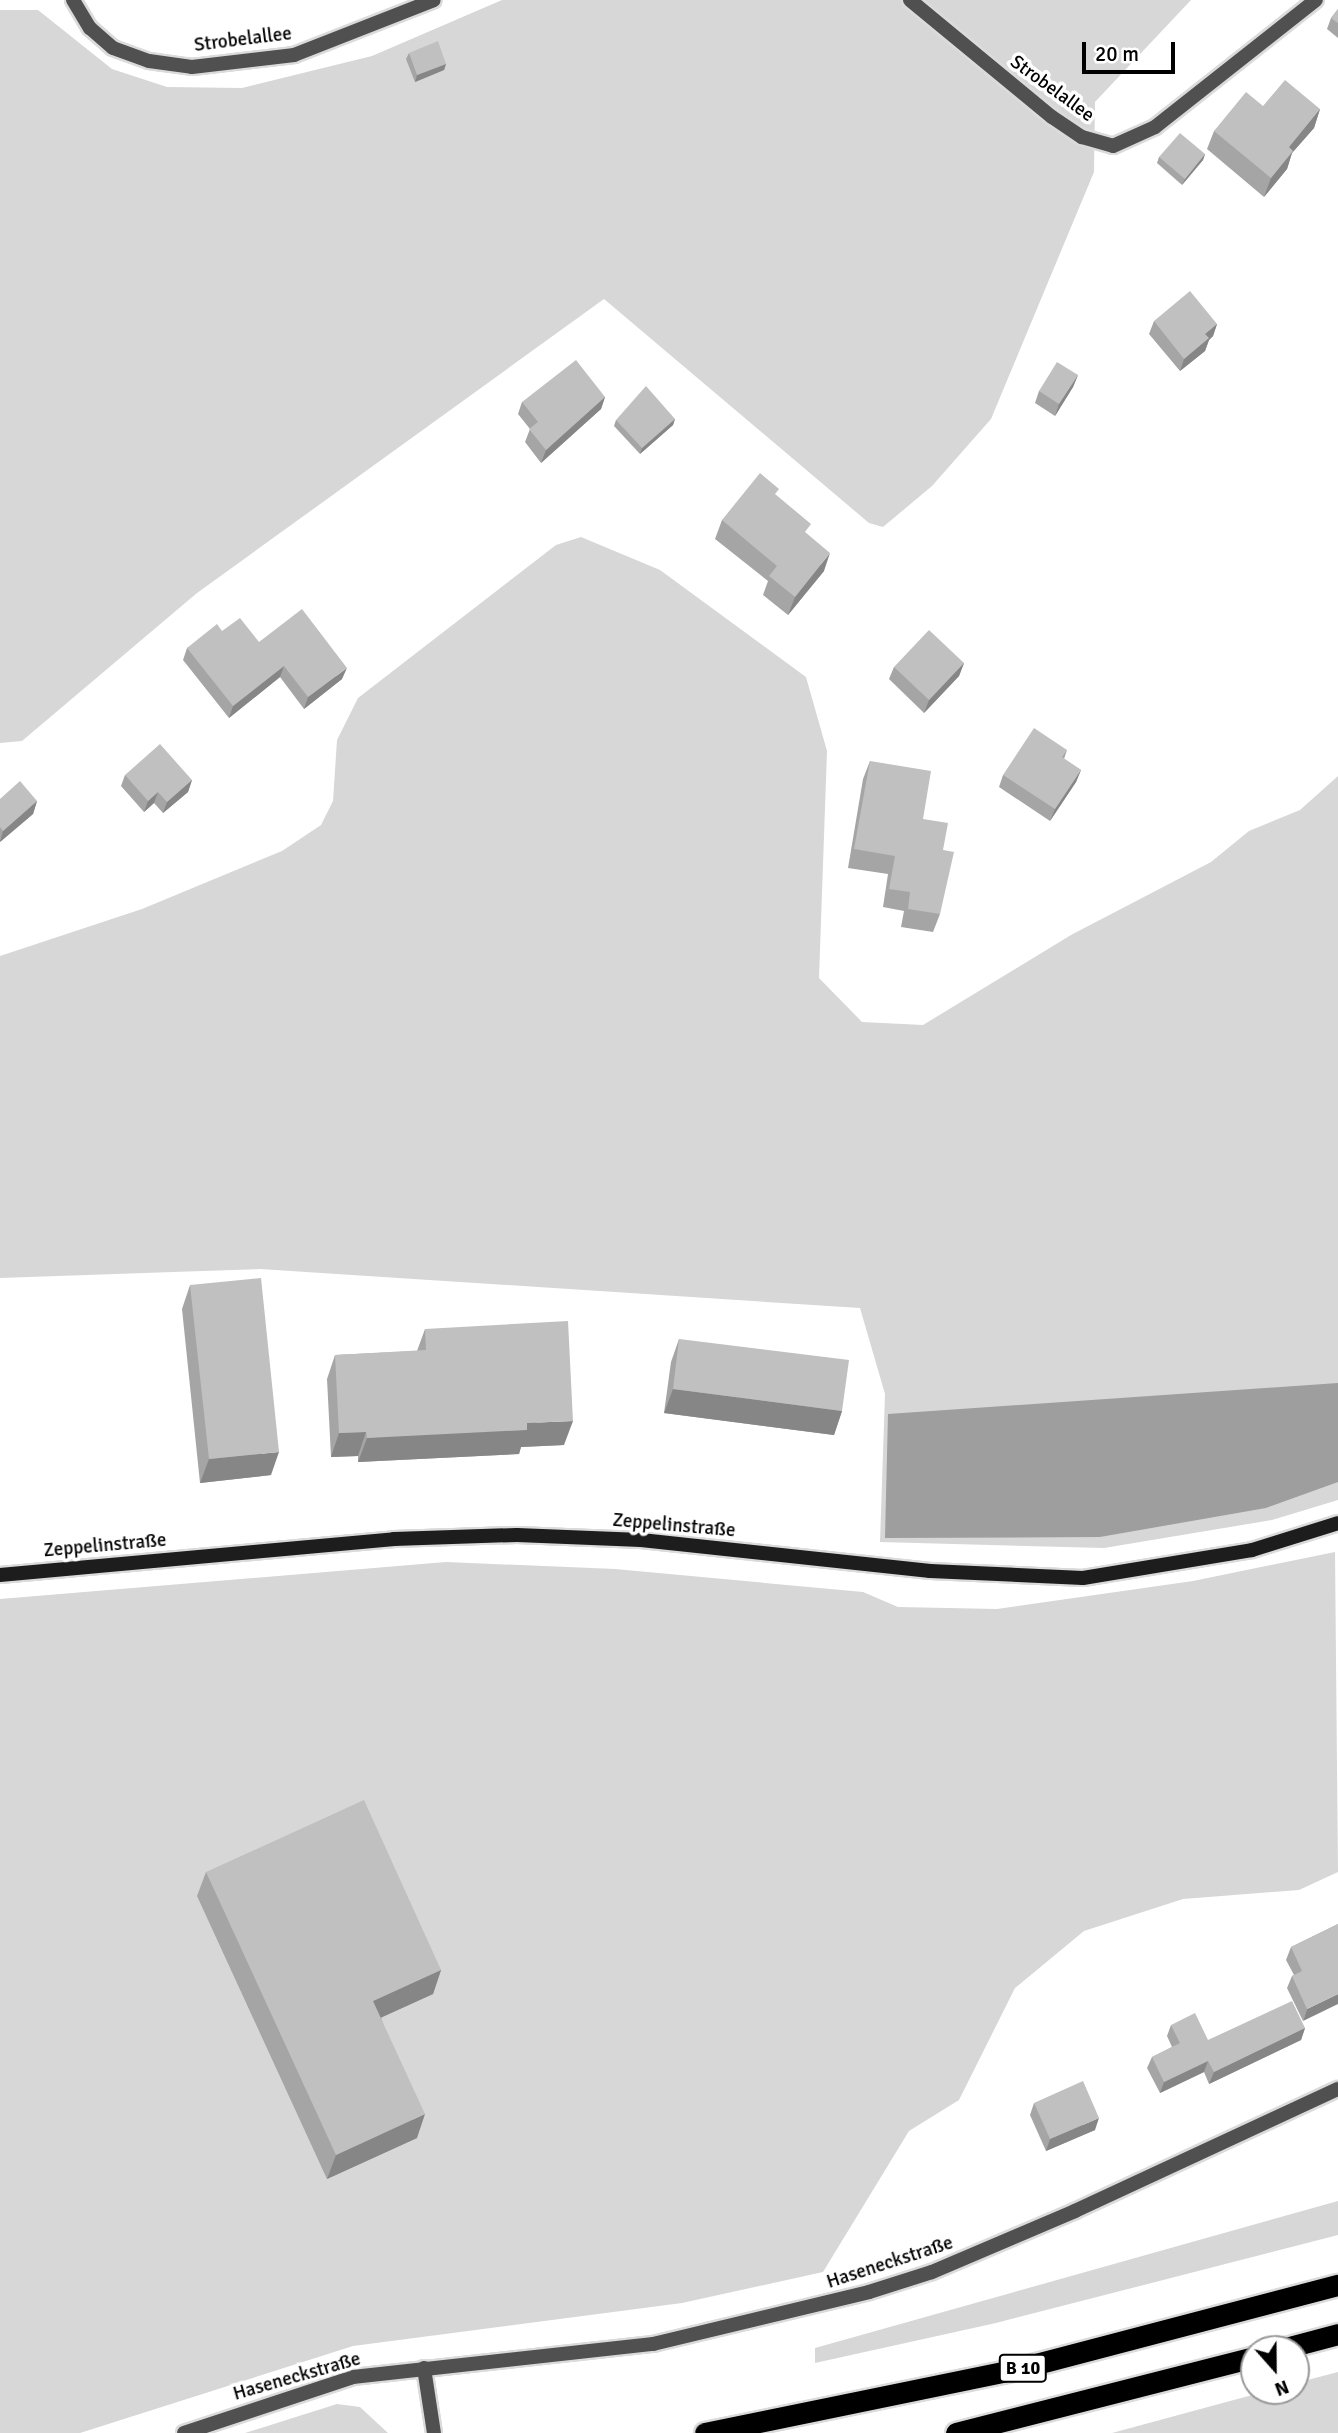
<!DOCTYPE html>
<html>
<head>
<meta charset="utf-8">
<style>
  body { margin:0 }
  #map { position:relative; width:1338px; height:2433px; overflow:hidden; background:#fff; font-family:Signika,sans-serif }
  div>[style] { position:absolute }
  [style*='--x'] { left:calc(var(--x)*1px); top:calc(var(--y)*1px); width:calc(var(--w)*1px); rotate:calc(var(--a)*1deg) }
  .green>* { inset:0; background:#d7d7d7 }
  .water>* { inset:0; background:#9e9e9e }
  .roads { filter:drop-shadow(2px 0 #dbdbdb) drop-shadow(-2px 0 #dbdbdb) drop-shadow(0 2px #dbdbdb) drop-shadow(0 -2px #dbdbdb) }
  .street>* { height:14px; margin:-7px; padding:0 7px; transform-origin:7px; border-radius:7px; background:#505050 }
  .secondary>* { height:14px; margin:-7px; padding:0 7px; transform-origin:7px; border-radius:7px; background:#1d1d1d }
  .highway>* { height:21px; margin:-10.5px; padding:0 10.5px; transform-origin:10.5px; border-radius:10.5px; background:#000 }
  .wall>* { inset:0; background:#a5a5a5 }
  .shaded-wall>* { inset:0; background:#868686 }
  .building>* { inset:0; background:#c0c0c0 }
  span { translate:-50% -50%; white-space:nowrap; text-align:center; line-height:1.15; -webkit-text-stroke:7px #fff; paint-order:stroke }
  .shield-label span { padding:2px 5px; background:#fff; border:2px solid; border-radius:5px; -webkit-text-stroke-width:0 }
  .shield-label { font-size:18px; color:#000; font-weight:700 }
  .street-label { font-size:19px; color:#000 }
  .north { position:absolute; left:1240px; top:2335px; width:70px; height:70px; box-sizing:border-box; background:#fff; border:2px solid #999; border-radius:50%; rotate:159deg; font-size:19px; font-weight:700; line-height:28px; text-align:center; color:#000 }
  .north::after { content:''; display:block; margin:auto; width:24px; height:32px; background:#000; clip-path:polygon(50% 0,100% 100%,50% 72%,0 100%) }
  .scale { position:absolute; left:1082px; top:42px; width:93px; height:32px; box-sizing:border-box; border:4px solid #000; border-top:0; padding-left:9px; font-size:21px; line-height:24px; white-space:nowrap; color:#000; -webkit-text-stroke:5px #fff; paint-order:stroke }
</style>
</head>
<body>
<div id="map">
  <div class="green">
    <i style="clip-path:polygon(502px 0,1191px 0,1095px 102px,1094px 172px,991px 419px,932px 486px,883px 527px,869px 523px,604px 299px,197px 593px,22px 741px,0 743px,0 10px,38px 10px,112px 69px,167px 87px,242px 88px,372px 56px)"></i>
    <i style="clip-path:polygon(581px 537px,660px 570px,806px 677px,827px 751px,819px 978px,862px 1022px,923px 1025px,1071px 935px,1211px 862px,1249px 831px,1300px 810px,1338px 776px,1338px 1500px,1272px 1520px,1104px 1548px,880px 1542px,885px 1394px,860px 1308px,260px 1269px,0 1278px,0 956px,142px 909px,282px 851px,321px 825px,333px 801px,337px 740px,358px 698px,556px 545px)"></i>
    <i style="clip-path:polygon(1335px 1552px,1338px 1872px,1299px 1890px,1183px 1899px,1084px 1931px,1015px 1988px,959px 2100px,909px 2131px,823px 2272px,682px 2303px,353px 2346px,80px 2433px,0 2433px,0 1599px,446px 1562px,615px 1569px,863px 1592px,898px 1607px,997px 1609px,1193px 1581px)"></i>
    <i style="clip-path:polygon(1338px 2201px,1338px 2235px,996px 2323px,815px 2363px,815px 2348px)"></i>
    <i style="clip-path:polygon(1338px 2372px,1338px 2433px,1112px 2433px,1267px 2391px,1296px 2391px,1296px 2383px)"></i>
    <i style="clip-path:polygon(337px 2404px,360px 2407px,388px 2433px,245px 2433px)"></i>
  </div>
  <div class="water">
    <i style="clip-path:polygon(1338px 1383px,1338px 1482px,1266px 1508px,1100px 1537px,885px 1538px,888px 1414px)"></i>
  </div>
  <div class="roads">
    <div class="street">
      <i style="--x:73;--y:0;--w:33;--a:59"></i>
      <i style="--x:90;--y:28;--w:30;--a:41"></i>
      <i style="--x:113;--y:48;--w:38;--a:20"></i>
      <i style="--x:149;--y:61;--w:43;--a:7.9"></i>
      <i style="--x:192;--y:67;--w:103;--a:-6.7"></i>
      <i style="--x:294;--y:55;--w:150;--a:-21.4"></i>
      <i style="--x:910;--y:0;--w:184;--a:39.5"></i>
      <i style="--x:1052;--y:117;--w:36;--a:34"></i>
      <i style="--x:1082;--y:137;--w:32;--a:16"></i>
      <i style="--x:1113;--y:146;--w:46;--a:-24.3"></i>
      <i style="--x:1155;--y:127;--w:205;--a:-38.3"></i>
      <i style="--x:424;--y:2368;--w:66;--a:81.3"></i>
      <i style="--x:184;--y:2433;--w:178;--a:-18.3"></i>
      <i style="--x:353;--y:2377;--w:302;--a:-6.3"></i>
      <i style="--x:653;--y:2344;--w:222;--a:-13.5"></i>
      <i style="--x:869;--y:2292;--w:66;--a:-17.6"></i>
      <i style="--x:932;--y:2272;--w:155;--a:-23.1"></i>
      <i style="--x:1075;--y:2211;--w:290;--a:-24.9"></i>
    </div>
    <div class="secondary">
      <i style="--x:0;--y:1575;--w:396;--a:-5.2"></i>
      <i style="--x:394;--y:1539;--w:123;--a:-1.9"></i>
      <i style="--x:517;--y:1535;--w:124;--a:2.3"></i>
      <i style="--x:641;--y:1540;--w:291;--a:6.1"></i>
      <i style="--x:930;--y:1571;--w:153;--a:2.6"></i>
      <i style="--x:1083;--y:1578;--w:171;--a:-9.4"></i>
      <i style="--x:1252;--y:1550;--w:90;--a:-17.4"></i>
    </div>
    <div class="highway">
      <i style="--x:1282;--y:2349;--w:58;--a:-15"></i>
      <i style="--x:705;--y:2433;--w:318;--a:-11.6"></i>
      <i style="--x:1017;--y:2369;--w:332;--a:-14.7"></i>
      <i style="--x:956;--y:2433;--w:308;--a:-14.3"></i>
    </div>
  </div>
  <div class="wall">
    <i style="clip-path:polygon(1338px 9px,1338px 38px,1327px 29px,1331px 18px)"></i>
    <i style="clip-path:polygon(409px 53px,446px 64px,444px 70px,415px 82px,406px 59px)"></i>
    <i style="clip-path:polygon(1263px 106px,1320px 109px,1314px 128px,1292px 153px,1287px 169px,1264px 197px,1207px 149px,1214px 131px)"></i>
    <i style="clip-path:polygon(1205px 154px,1203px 160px,1182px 185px,1157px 163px,1159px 157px)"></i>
    <i style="clip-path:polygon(1154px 321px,1217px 324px,1213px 336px,1209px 340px,1205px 351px,1180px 371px,1149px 334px)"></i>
    <i style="clip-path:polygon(1078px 375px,1073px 387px,1055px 416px,1035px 403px,1039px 391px)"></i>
    <i style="clip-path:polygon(605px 397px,601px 409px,541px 463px,525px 442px,530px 429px,518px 414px,522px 402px)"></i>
    <i style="clip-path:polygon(675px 419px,673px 425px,640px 454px,614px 426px,616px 420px)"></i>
    <i style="clip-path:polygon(776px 496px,807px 535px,824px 571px,788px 615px,763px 595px,768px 581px,715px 539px,722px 520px)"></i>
    <i style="clip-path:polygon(222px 631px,259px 642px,342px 679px,304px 709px,280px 677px,229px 718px,183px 660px,187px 648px)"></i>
    <i style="clip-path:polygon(964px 663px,959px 676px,924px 713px,889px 679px,894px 667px)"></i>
    <i style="clip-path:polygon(1067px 750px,1064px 759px,1081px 770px,1076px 782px,1050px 821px,999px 787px,1003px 775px)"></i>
    <i style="clip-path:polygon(870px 761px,923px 819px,943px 850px,940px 914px,933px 932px,901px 927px,904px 911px,883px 907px,888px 874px,848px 868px,863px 779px)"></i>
    <i style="clip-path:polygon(125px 775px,192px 780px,188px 792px,163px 813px,154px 803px,144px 812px,121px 786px)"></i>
    <i style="clip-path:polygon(0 799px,37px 801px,33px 814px,0 842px)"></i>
    <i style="clip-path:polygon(190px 1285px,271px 1475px,200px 1483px,182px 1309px)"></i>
    <i style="clip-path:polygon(425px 1329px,564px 1445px,521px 1447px,519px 1454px,358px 1462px,358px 1456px,331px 1457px,327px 1379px,335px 1355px,417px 1351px)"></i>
    <i style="clip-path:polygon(679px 1339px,842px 1411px,834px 1435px,664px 1413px,671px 1362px)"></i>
    <i style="clip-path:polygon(206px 1872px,441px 1970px,433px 1994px,381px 2017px,417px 2138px,327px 2179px,197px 1896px)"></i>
    <i style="clip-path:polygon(1338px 1924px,1303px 2021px,1287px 1988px,1292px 1976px,1294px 1975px,1286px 1960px,1291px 1947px)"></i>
    <i style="clip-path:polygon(1171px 2025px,1208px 2040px,1305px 2028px,1301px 2040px,1209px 2084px,1204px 2072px,1160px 2093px,1147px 2068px,1152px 2057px,1172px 2047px,1167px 2036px)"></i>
    <i style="clip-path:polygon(1034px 2103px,1095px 2130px,1046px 2151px,1030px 2115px)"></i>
  </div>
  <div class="shaded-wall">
    <i style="clip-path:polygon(446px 64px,444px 70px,415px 82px,417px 75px)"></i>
    <i style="clip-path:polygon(1320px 109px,1314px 128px,1292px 153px,1287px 169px,1264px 197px,1271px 178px,1289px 147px)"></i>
    <i style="clip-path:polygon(1205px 154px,1203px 160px,1182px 185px,1185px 179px)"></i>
    <i style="clip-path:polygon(1217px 324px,1213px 336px,1209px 340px,1205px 351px,1180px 371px,1184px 359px,1205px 334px)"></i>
    <i style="clip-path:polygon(1078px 375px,1073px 387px,1055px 416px,1059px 404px)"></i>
    <i style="clip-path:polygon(605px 397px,601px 409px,541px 463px,546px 450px)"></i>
    <i style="clip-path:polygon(675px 419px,673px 425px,640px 454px,642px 448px)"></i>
    <i style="clip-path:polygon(830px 553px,824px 571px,788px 615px,795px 597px)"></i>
    <i style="clip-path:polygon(964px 663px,959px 676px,924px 713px,929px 700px)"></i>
    <i style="clip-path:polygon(284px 666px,280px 677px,229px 718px,233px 706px)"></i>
    <i style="clip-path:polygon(347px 668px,342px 679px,304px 709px,308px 697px)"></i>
    <i style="clip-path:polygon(1081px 770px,1076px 782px,1050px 821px,1055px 809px)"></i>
    <i style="clip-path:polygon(192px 780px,188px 792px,163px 813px,167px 802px)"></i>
    <i style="clip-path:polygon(158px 792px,154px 803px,144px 812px,148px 801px)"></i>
    <i style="clip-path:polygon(37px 801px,33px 814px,0 842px,3px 831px)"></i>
    <i style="clip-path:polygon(673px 1389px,842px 1411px,834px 1435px,664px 1413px)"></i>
    <i style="clip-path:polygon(573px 1421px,564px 1445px,521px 1447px,519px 1454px,358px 1462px,367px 1438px,527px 1423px)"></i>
    <i style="clip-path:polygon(366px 1432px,358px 1456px,331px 1457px,339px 1433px)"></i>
    <i style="clip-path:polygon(279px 1452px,271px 1475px,200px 1483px,209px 1459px)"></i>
    <i style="clip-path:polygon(441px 1970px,433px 1994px,365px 2025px,373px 2001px)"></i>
    <i style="clip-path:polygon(1338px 1994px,1338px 2004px,1303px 2021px,1307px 2009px)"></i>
    <i style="clip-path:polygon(1305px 2028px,1301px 2040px,1209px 2084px,1214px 2072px)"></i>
    <i style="clip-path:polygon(1208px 2061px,1204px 2072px,1160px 2093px,1164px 2082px)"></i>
    <i style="clip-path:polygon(425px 2114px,417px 2138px,327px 2179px,336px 2155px)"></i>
    <i style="clip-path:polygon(1099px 2118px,1095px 2130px,1046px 2151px,1050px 2139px)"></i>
  </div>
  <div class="building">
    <i style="clip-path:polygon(1338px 9px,1338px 23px,1331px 18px)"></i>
    <i style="clip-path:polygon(438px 41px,446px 64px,417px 75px,409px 53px)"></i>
    <i style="clip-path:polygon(1285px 80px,1320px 109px,1289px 147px,1293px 151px,1271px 178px,1214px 131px,1246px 92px,1263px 106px)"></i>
    <i style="clip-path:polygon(1180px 133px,1205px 154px,1185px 179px,1159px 157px)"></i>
    <i style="clip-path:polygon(1190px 291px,1217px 324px,1205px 334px,1209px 338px,1184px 359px,1154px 321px)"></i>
    <i style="clip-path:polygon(576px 360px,605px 397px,546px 450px,529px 429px,538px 422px,522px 402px)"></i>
    <i style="clip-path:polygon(1057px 362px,1078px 375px,1059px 404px,1039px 391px)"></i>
    <i style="clip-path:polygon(646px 386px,675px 419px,642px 448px,616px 420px)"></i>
    <i style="clip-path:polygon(760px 473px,779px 489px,775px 494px,811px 524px,805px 532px,830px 553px,795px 597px,769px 576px,777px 566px,722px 520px)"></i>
    <i style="clip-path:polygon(302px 609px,347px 668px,308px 697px,284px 666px,233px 706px,187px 648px,217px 624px,222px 631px,240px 618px,259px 642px)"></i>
    <i style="clip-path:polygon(929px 630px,964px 663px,929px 700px,894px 667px)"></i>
    <i style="clip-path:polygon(1034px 728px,1067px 750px,1062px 757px,1081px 770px,1055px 809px,1003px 775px)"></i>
    <i style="clip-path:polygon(160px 744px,192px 780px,167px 802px,158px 792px,148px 801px,125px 775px)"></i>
    <i style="clip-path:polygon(870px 761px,931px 771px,923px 819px,948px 823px,943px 850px,954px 852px,940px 914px,908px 909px,910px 892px,889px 889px,895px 856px,854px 849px)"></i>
    <i style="clip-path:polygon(20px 781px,37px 801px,3px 831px,0 827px,0 799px)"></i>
    <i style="clip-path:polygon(261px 1278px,279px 1452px,209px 1459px,190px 1285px)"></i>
    <i style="clip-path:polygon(568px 1321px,573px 1421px,527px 1423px,527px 1430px,367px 1438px,366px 1432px,339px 1433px,335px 1355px,426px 1350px,425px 1329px)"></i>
    <i style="clip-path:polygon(679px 1339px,849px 1360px,842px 1411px,673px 1389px)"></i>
    <i style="clip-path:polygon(364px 1800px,441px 1970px,373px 2001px,425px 2114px,336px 2155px,206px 1872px)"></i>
    <i style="clip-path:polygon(1338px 1924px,1338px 1994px,1307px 2009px,1292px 1976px,1302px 1971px,1291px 1947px)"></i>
    <i style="clip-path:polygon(1292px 2001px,1305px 2028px,1214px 2072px,1208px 2061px,1164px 2082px,1152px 2057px,1180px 2043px,1171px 2025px,1195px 2013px,1208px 2040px)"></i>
    <i style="clip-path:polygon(1083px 2081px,1099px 2118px,1050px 2139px,1034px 2103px)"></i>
  </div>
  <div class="shield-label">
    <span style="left:1023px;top:2368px">B 10</span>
  </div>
  <div class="street-label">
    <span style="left:243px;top:40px;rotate:-7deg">Strobelallee</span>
    <span style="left:1052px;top:89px;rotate:36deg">Strobelallee</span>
    <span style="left:674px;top:1526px;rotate:5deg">Zeppelinstraße</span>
    <span style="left:105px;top:1546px;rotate:-5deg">Zeppelinstraße</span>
    <span style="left:890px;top:2263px;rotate:-18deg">Haseneckstraße</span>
    <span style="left:297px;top:2377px;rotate:-16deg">Haseneckstraße</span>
  </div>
  <div class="north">N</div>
  <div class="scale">20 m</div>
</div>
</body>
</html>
